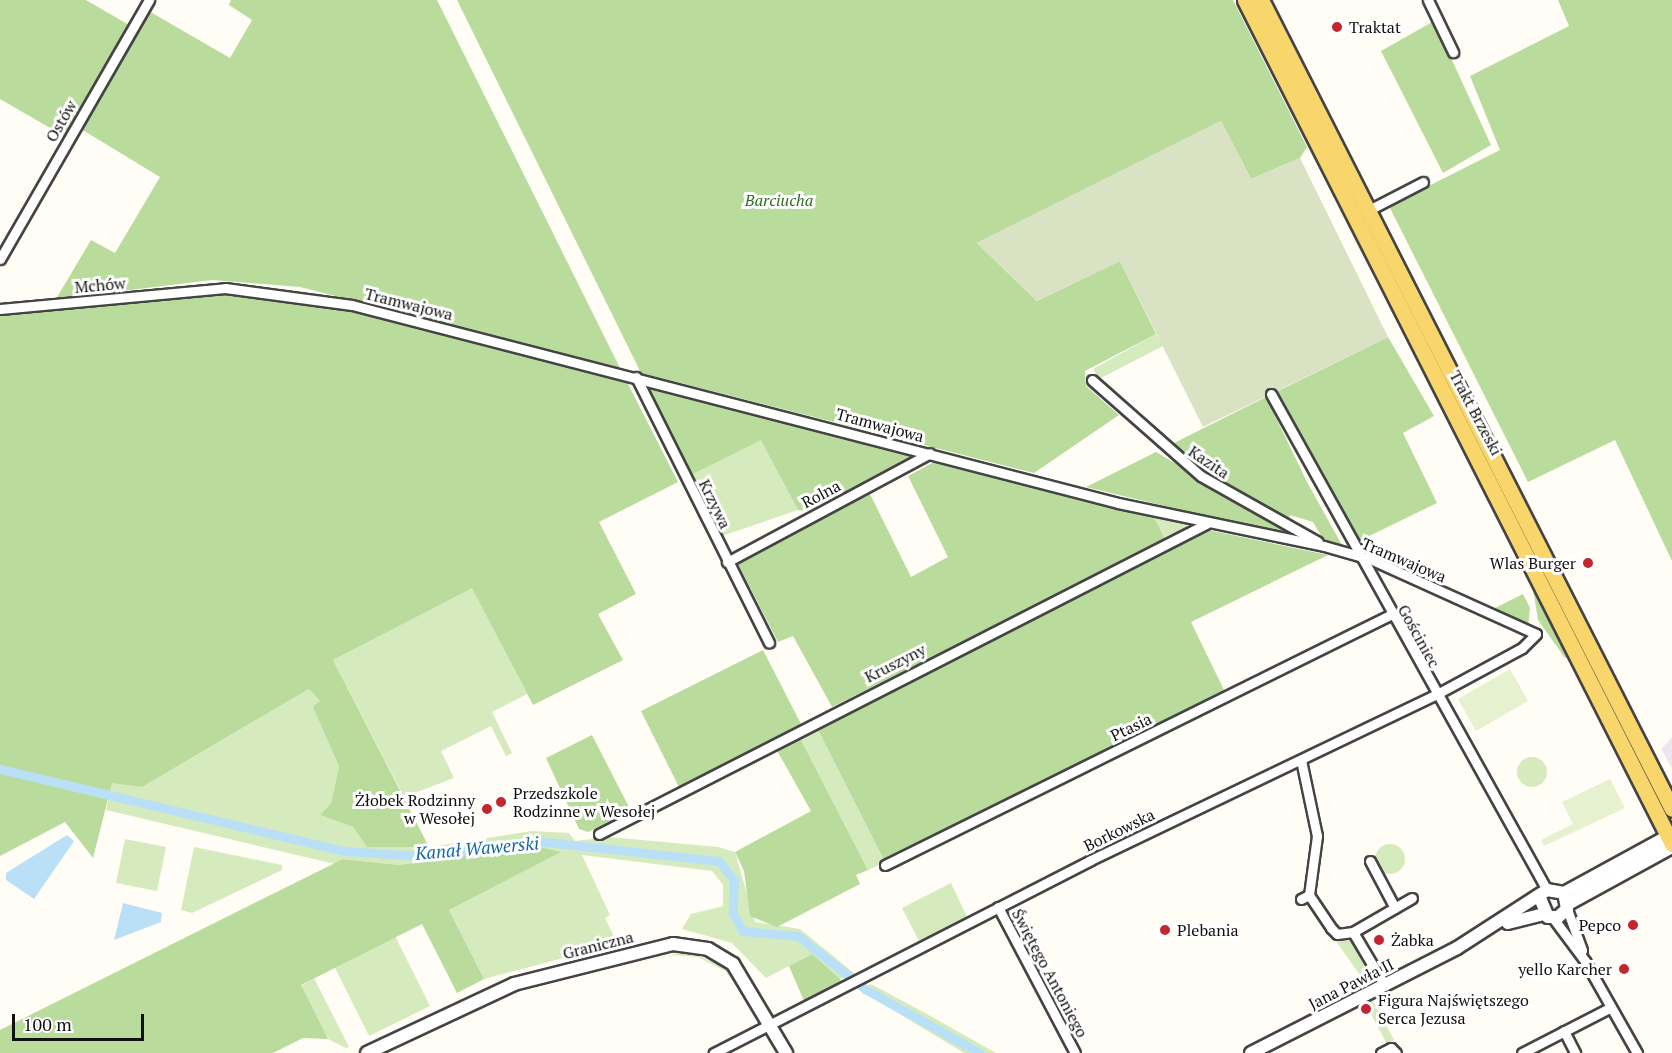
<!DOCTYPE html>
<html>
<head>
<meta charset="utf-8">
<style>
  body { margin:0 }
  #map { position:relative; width:1672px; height:1053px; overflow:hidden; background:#fffdf5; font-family:"PT Serif",serif }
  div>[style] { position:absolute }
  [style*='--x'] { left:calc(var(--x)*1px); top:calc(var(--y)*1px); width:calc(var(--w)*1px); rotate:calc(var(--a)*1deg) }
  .industrial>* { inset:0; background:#eee6ef }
  .green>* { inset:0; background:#d5ebbd }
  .round { border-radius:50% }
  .forest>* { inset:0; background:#b9dc9c }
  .cemetery>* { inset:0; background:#d9e3c4 }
  .pitch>* { inset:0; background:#e6f2cf }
  .water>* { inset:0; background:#b9e0f7 }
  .canal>* { height:9px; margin:-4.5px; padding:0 4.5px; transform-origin:4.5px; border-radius:4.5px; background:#b9e0f7 }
  .roads { filter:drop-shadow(2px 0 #444) drop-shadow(-2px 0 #444) drop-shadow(0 2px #444) drop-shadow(0 -2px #444) }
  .minor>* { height:9px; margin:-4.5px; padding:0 4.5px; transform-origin:4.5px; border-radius:4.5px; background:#fff }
  .tertiary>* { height:12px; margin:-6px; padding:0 6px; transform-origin:6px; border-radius:6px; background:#fff }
  .primary>* { height:15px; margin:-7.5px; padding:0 7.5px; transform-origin:7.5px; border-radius:7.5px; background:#f9d66b }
  .dots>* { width:16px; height:16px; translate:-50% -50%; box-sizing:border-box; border:3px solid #fff; border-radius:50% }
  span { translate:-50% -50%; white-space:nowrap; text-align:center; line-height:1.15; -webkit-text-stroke:6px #fff; paint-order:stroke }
  .poi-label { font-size:16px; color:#111 }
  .left { translate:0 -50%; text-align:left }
  .right { translate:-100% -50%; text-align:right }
  .street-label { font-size:16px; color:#111 }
  .park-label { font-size:16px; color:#2f6b1f; font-style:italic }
  .water-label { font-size:18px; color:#1768a6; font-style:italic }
  .scale { position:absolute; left:12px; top:1014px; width:132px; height:27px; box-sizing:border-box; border:3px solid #111; border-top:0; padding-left:8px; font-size:18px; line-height:21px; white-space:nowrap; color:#111; -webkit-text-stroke:4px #fff; paint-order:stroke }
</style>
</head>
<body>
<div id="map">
  <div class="industrial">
    <i style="clip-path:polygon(1672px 737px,1672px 768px,1661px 749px)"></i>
  </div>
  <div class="green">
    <i style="clip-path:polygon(1156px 334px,1163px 346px,1099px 379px,1093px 369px)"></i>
    <i style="clip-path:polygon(761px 439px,798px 510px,722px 536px,691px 475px)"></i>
    <i style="clip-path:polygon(1154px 517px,1185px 523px,1188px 528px,1166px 541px)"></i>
    <i style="clip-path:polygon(472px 587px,527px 694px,492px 712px,512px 753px,506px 756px,491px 726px,441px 751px,454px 778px,404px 797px,333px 660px)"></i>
    <i style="clip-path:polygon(309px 689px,320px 701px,339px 766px,331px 803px,320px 815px,353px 827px,367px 847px,429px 847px,532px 831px,569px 833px,575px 841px,609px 837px,718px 847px,735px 852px,755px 922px,800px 929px,855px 974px,837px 980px,812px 954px,766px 978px,732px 943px,682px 929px,691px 914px,723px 906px,723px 885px,712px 871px,582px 855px,610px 915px,605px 918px,614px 937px,601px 939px,601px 948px,484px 979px,449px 910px,560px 852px,400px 865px,344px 859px,335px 864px,106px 810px,112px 782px,142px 787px)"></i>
    <i style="clip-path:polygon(816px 726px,885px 862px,868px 870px,798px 734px)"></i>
    <i class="round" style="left:1517px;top:757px;width:30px;height:30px"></i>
    <i style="clip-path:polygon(125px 839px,166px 847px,157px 891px,116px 883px)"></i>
    <i class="round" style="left:1375px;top:844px;width:30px;height:30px"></i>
    <i style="clip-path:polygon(194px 847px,282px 865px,282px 870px,192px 913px,181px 910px)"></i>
    <i style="clip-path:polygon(951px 883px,967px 917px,919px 941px,902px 908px)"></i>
    <i style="clip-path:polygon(395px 936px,430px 1006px,369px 1036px,335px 968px)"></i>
    <i style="clip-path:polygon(1344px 938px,1355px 942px,1374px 976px,1364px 981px,1336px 941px)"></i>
    <i style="clip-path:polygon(688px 951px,728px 969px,753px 1005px,725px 971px,698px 957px,672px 955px,590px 973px)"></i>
    <i style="clip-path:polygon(314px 978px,349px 1047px,346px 1048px,328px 1039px,301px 986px)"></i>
    <i style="clip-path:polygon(871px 984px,927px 1014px,996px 1053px,964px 1053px,858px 989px)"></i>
    <i style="clip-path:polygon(1373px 1001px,1394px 1040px,1387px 1044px,1366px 1005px)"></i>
  </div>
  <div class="forest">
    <i style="clip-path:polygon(0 0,86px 0,129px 25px,64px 136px,0 99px)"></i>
    <i style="clip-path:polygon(231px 0,437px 0,620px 368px,300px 287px,212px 280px,56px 299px,91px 240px,115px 253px,160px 177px,81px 129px,147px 10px,230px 58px,252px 20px,229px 5px)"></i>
    <i style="clip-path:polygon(457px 0,1233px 0,1307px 147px,1300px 158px,1251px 179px,1221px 121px,977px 243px,1037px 301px,1120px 261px,1156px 334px,1085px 371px,1086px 386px,1119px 415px,1034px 473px,641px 373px)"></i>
    <i style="clip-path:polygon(1558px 0,1672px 0,1672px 561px,1615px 440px,1528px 482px,1389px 206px,1500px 150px,1470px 76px,1569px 26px)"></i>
    <i style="clip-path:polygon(1434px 21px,1491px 145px,1443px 173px,1381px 51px)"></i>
    <i style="clip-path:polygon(207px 292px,308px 301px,376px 314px,626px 380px,678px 482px,599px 522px,636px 594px,598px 614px,623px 660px,533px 705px,472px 588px,333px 660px,429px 847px,367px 847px,353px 827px,320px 815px,331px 803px,339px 766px,313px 707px,320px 701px,309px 689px,142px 787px,112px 783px,93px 858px,65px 822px,0 856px,0 314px)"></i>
    <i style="clip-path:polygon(1388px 337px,1434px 416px,1403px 433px,1437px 503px,1359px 541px,1276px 392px)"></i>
    <i style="clip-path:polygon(648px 388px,741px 407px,917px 457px,807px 511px,798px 510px,761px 440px,691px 475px)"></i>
    <i style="clip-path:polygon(1266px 397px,1307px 482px,1342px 545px,1323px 539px,1313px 522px,1290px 515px,1287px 522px,1259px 506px,1166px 447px)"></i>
    <i style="clip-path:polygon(1156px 452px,1293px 533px,1293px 537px,1086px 487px)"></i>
    <i style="clip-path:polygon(934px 462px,1154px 517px,1166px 541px,832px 707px,793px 636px,778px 642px,737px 562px,870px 494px,911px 577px,948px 557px,908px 476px)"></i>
    <i style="clip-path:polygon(1208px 530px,1328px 555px,1191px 622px,1224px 690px,885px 862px,816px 726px)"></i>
    <i style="clip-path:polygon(1533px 589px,1567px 657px,1565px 658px,1538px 620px)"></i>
    <i style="clip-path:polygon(1523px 594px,1530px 608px,1528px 627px,1491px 610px)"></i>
    <i style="clip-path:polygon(763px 650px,801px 724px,679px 787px,641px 711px)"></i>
    <i style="clip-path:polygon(798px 734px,868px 870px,856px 875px,860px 884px,777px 927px,750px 916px,744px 871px,735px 852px,811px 811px,775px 747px)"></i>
    <i style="clip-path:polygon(592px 735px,631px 811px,588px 832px,579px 829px,546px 758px)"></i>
    <i style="clip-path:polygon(530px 845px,561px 852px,449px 910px,484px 979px,457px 993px,422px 924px,301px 985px,328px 1039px,303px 1038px,273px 1053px,0 1053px,0 1030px,343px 859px,400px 865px)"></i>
    <i style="clip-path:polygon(812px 954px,842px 981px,804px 1001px,789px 966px)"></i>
  </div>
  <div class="cemetery">
    <i style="clip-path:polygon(1221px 121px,1251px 179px,1300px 158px,1388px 337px,1203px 427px,1120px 261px,1037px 301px,977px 243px)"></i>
  </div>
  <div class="pitch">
    <i style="clip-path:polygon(1510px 669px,1528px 701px,1476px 731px,1458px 699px)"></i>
    <i style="clip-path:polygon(1610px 779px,1625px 808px,1544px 846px,1541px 840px,1573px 824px,1562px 802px)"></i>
  </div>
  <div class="water">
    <i style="clip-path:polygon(67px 835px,74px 841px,34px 899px,6px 880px,6px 873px)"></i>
    <i style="clip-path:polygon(123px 903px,162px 913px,161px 922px,114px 940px)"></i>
  </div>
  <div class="canal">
    <i style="--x:0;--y:769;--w:354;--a:13.4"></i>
    <i style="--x:344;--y:851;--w:78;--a:3.7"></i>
    <i style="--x:422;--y:856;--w:116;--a:-7.4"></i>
    <i style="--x:537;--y:841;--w:183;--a:6.3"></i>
    <i style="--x:719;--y:861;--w:24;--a:52"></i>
    <i style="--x:734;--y:880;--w:34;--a:92"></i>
    <i style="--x:733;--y:914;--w:20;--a:60"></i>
    <i style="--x:743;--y:931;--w:55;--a:5.2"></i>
    <i style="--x:798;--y:936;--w:85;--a:38.3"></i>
    <i style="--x:865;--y:989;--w:132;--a:29.1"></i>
  </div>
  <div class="roads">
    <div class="minor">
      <i style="--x:1428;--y:0;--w:58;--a:64.3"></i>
      <i style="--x:1367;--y:211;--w:63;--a:-27.4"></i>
      <i style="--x:0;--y:259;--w:299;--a:-60.1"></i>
      <i style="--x:0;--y:309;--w:226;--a:-5.3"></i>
      <i style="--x:225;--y:288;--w:128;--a:7.6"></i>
      <i style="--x:352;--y:305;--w:791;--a:14.49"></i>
      <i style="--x:1118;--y:503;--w:210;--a:11.8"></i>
      <i style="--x:1324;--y:546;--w:48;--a:15.8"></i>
      <i style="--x:1370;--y:559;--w:182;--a:24.3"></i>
      <i style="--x:1536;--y:634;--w:20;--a:135"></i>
      <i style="--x:1522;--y:648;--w:99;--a:151.6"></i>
      <i style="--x:1435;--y:695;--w:382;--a:154.4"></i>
      <i style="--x:1091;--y:860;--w:424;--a:152.9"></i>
      <i style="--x:636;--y:377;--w:297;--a:63.4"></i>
      <i style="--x:1092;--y:380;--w:145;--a:41.4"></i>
      <i style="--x:1201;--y:476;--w:134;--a:29.4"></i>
      <i style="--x:1271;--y:394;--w:568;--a:60.91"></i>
      <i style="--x:727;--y:562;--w:230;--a:-28.2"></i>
      <i style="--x:599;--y:834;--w:682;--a:-27.05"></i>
      <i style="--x:1370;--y:861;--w:53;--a:62"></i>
      <i style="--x:885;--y:865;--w:563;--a:-26.34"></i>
      <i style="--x:1309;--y:895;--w:40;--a:56"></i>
      <i style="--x:1331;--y:928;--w:8;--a:45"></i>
      <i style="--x:1337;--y:934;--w:16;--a:-7"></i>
      <i style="--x:1301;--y:899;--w:9;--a:-27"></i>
      <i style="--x:1309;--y:895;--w:60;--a:-82.3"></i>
      <i style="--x:1317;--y:836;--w:78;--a:-101.9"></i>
      <i style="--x:998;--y:907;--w:165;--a:62.2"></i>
      <i style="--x:1567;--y:909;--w:44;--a:69.9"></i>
      <i style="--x:1553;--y:918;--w:54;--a:53.3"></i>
      <i style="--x:1585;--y:961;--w:106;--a:60.5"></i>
      <i style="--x:1385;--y:986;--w:63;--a:-120.7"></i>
      <i style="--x:1353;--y:932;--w:68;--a:-30"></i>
      <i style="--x:1564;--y:1031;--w:25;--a:63"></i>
      <i style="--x:1381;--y:1053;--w:11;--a:-27"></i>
      <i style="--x:1391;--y:1048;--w:7;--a:45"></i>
      <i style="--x:1522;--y:1053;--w:100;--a:-27.3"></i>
    </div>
    <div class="tertiary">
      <i style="--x:1564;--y:893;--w:123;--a:-28.6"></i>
      <i style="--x:1568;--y:904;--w:119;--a:-28.7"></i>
      <i style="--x:1508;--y:923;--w:36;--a:-14"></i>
      <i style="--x:367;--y:1053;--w:162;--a:-25.1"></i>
      <i style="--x:514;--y:984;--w:164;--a:-14.1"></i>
      <i style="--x:673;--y:944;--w:35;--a:8"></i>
      <i style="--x:708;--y:949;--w:29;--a:31"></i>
      <i style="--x:733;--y:964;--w:104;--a:59.2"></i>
      <i style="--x:1251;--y:1053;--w:231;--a:-27"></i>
      <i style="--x:1457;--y:948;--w:107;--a:-32.8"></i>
      <i style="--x:1547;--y:890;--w:17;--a:10"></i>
      <i style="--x:1564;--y:893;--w:16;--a:79"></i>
      <i style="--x:1567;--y:909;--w:12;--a:138"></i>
      <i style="--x:1558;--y:917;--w:10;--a:180"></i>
      <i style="--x:1548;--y:917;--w:21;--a:-113"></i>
    </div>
    <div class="primary">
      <i style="--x:1245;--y:0;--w:946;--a:63.16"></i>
      <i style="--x:1261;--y:0;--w:907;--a:63.07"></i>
    </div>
  </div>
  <div class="dots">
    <i style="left:1337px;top:27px;background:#c4262e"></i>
    <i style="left:1588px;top:563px;background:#c4262e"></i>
    <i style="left:501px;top:802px;background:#c4262e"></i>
    <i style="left:487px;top:809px;background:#c4262e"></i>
    <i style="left:1633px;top:925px;background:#c4262e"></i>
    <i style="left:1165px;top:930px;background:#c4262e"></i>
    <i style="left:1379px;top:940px;background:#c4262e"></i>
    <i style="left:1624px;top:969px;background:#c4262e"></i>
    <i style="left:1366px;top:1009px;background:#c4262e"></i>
  </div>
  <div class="poi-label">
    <span class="left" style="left:1349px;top:27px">Traktat</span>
    <span class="right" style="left:1576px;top:563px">Wlas Burger</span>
    <span class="left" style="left:513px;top:802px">Przedszkole<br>Rodzinne w Wesołej</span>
    <span class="right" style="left:475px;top:809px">Żłobek Rodzinny<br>w Wesołej</span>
    <span class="right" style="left:1621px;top:925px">Pepco</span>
    <span class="left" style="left:1177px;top:930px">Plebania</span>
    <span class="left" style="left:1391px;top:940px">Żabka</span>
    <span class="right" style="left:1612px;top:969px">yello Karcher</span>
    <span class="left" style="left:1378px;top:1009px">Figura Najświętszego<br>Serca Jezusa</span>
  </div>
  <div class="street-label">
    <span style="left:61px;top:121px;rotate:-60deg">Ostów</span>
    <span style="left:100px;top:285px;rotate:-5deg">Mchów</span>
    <span style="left:409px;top:304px;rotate:14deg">Tramwajowa</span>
    <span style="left:1476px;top:413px;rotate:62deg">Trakt Brzeski</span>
    <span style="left:880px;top:425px;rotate:15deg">Tramwajowa</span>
    <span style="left:1209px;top:462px;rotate:34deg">Kazita</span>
    <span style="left:821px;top:494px;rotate:-28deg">Rolna</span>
    <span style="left:715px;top:504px;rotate:64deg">Krzywa</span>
    <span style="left:1404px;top:560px;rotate:23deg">Tramwajowa</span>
    <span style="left:1419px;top:636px;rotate:61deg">Gościniec</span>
    <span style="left:895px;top:663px;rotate:-27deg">Kruszyny</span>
    <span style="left:1131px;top:727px;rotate:-26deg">Ptasia</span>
    <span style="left:1119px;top:830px;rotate:-26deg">Borkowska</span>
    <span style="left:598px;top:945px;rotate:-14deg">Graniczna</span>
    <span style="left:1050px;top:973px;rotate:62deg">Świętego Antoniego</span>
    <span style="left:1351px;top:984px;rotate:-27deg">Jana Pawła II</span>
  </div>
  <div class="park-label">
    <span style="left:779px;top:200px">Barciucha</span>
  </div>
  <div class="water-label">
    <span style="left:477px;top:848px;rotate:-5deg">Kanał Wawerski</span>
  </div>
  <div class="scale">100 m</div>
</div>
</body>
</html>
